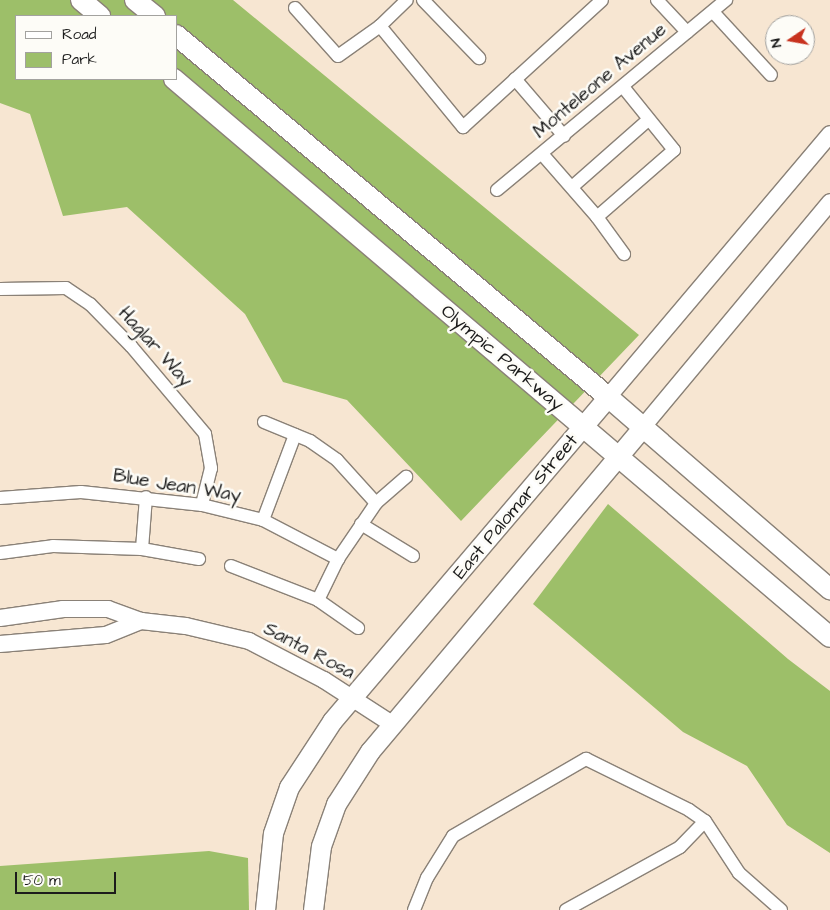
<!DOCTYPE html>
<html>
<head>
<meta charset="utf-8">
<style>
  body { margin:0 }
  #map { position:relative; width:830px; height:910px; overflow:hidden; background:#f7e6d2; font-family:"Architects Daughter",sans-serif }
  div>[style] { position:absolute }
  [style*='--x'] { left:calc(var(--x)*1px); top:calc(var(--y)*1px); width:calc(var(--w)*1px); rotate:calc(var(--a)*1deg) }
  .green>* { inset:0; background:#9dbf69 }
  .roads { filter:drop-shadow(1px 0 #8a8177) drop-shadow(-1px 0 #8a8177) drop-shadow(0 1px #8a8177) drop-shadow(0 -1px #8a8177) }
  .minor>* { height:12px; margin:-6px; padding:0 6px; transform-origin:6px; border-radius:6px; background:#fff }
  .tertiary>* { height:16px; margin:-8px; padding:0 8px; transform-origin:8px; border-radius:8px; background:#fff }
  .secondary>* { height:19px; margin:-9.5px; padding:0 9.5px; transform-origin:9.5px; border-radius:9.5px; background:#fff }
  .primary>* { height:20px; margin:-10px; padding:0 10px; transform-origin:10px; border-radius:10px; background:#fff }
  span { translate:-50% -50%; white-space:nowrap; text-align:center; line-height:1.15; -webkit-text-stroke:5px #fdfcf7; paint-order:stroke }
  .street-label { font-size:19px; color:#1c1c1c }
  .legend { position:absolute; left:15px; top:15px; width:162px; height:65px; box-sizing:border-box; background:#fdfcf7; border:1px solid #a3a29f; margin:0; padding:6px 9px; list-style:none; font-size:15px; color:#1c1c1c }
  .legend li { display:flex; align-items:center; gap:10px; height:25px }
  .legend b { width:25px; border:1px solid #a3a29f }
  .north { position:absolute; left:765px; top:15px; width:50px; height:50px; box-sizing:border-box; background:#fdfcf7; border:1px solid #a3a29f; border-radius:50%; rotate:258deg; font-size:14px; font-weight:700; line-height:20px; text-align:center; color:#1c1c1c }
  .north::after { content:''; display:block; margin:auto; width:18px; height:22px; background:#c8321e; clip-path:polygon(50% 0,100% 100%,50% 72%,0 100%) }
  .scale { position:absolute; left:15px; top:872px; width:101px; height:22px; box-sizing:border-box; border:2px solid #1c1c1c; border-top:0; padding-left:6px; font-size:15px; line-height:18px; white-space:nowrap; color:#1c1c1c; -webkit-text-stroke:4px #fdfcf7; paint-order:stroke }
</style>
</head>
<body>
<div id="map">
  <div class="green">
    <i style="clip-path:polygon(evenodd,0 0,233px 0,639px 335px,461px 521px,347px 400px,283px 382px,245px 314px,127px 207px,63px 216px,30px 114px,0 103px,0 0,16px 16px,176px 16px,176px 79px,16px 79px,16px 16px)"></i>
    <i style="clip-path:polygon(608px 504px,788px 659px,830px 691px,830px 853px,787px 825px,747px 766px,683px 732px,533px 604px)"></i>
    <i style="clip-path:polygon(209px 851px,248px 858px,249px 910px,0 910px,0 866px)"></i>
  </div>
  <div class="roads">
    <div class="minor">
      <i style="--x:423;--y:0;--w:81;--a:46"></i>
      <i style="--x:657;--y:0;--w:44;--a:46.8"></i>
      <i style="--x:295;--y:8;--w:64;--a:48.1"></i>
      <i style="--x:338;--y:56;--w:52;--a:-35.5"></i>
      <i style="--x:380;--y:26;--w:37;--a:-44"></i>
      <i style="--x:714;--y:13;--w:84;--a:47.4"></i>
      <i style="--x:380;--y:26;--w:131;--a:50.6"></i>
      <i style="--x:463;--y:127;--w:188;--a:-42.4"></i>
      <i style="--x:515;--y:79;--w:75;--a:49.3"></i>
      <i style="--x:543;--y:155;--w:82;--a:48.9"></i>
      <i style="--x:597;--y:217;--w:46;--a:53.9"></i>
      <i style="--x:572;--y:187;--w:101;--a:-41.4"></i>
      <i style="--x:497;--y:190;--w:298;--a:-39.7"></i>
      <i style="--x:597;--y:217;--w:102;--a:-41"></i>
      <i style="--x:674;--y:150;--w:80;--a:-128.9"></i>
      <i style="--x:0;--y:289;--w:66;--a:-0.9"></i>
      <i style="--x:66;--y:288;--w:29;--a:34"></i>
      <i style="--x:90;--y:304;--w:59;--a:45.7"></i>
      <i style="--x:131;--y:346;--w:115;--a:49.9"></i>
      <i style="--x:205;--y:434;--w:35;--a:80"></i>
      <i style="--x:211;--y:468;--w:38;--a:104"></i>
      <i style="--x:264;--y:422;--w:50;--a:22.4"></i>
      <i style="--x:310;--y:441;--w:33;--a:35"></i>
      <i style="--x:337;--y:460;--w:58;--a:47.8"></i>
      <i style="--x:0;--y:498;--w:81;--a:-4.2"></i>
      <i style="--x:81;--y:492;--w:122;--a:6.1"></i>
      <i style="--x:202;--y:505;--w:63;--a:13.8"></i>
      <i style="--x:263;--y:520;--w:85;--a:27.5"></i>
      <i style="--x:263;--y:520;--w:91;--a:-69.4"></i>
      <i style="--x:361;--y:524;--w:61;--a:31.6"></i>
      <i style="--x:142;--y:549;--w:52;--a:-85.6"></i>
      <i style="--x:0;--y:553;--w:53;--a:-7.5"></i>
      <i style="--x:53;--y:546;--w:89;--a:1.9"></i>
      <i style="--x:142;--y:549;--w:58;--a:10"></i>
      <i style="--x:231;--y:566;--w:93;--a:21.3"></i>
      <i style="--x:318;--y:600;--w:49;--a:35"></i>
      <i style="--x:318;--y:600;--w:46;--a:-64"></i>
      <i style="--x:338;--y:559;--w:68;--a:-55.8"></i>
      <i style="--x:376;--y:503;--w:40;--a:-41"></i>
      <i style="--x:414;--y:910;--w:35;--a:-68"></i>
      <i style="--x:427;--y:878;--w:49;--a:-58.2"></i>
      <i style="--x:453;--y:836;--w:154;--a:-30.1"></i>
      <i style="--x:586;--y:759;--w:115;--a:26.3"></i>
      <i style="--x:689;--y:810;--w:19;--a:35"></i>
      <i style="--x:705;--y:821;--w:62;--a:56.8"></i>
      <i style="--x:739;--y:873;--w:56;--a:41.4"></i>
      <i style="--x:566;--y:910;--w:130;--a:-28.9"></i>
      <i style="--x:680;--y:847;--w:36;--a:-46"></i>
    </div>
    <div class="tertiary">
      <i style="--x:608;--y:397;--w:344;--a:-49.8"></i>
      <i style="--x:642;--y:428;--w:294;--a:-50.2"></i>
      <i style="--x:0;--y:618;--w:64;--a:-8.1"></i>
      <i style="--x:63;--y:609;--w:45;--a:0"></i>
      <i style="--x:108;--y:609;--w:35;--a:20"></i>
      <i style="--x:141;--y:621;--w:45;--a:6.3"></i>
      <i style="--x:186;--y:626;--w:65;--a:13.4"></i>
      <i style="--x:249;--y:641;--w:85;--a:27.5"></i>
      <i style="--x:324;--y:680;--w:81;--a:32.9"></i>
      <i style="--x:0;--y:644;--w:106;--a:-4.9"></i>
      <i style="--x:106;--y:635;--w:38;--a:-22"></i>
    </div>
    <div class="secondary">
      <i style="--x:265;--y:910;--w:77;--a:-84.1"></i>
      <i style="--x:273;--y:833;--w:49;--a:-70.8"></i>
      <i style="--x:289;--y:787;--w:79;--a:-56.9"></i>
      <i style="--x:332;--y:721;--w:426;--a:-49.6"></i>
      <i style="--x:313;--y:910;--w:64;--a:-82.9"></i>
      <i style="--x:321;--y:846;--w:45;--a:-70.3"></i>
      <i style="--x:336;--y:804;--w:63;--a:-57.3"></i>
      <i style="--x:370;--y:751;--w:422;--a:-49.9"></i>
    </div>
    <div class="primary">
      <i style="--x:81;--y:0;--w:25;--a:40"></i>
      <i style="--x:135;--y:0;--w:26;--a:39"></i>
      <i style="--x:176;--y:35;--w:564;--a:39.96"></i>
      <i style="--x:608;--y:397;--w:294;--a:40.9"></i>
      <i style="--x:174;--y:79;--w:861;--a:40.38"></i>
    </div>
  </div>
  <div class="street-label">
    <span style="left:600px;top:81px;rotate:-40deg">Monteleone Avenue</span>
    <span style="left:155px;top:347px;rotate:48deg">Haglar Way</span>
    <span style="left:502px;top:358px;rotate:40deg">Olympic Parkway</span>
    <span style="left:177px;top:486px;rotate:9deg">Blue Jean Way</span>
    <span style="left:516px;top:507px;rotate:-50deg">East Palomar Street</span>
    <span style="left:309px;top:651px;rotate:28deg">Santa Rosa</span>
  </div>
  <ul class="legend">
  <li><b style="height:6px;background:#fff"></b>Road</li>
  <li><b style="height:14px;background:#9dbf69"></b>Park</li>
  </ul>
  <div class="north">N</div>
  <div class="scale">50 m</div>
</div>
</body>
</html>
